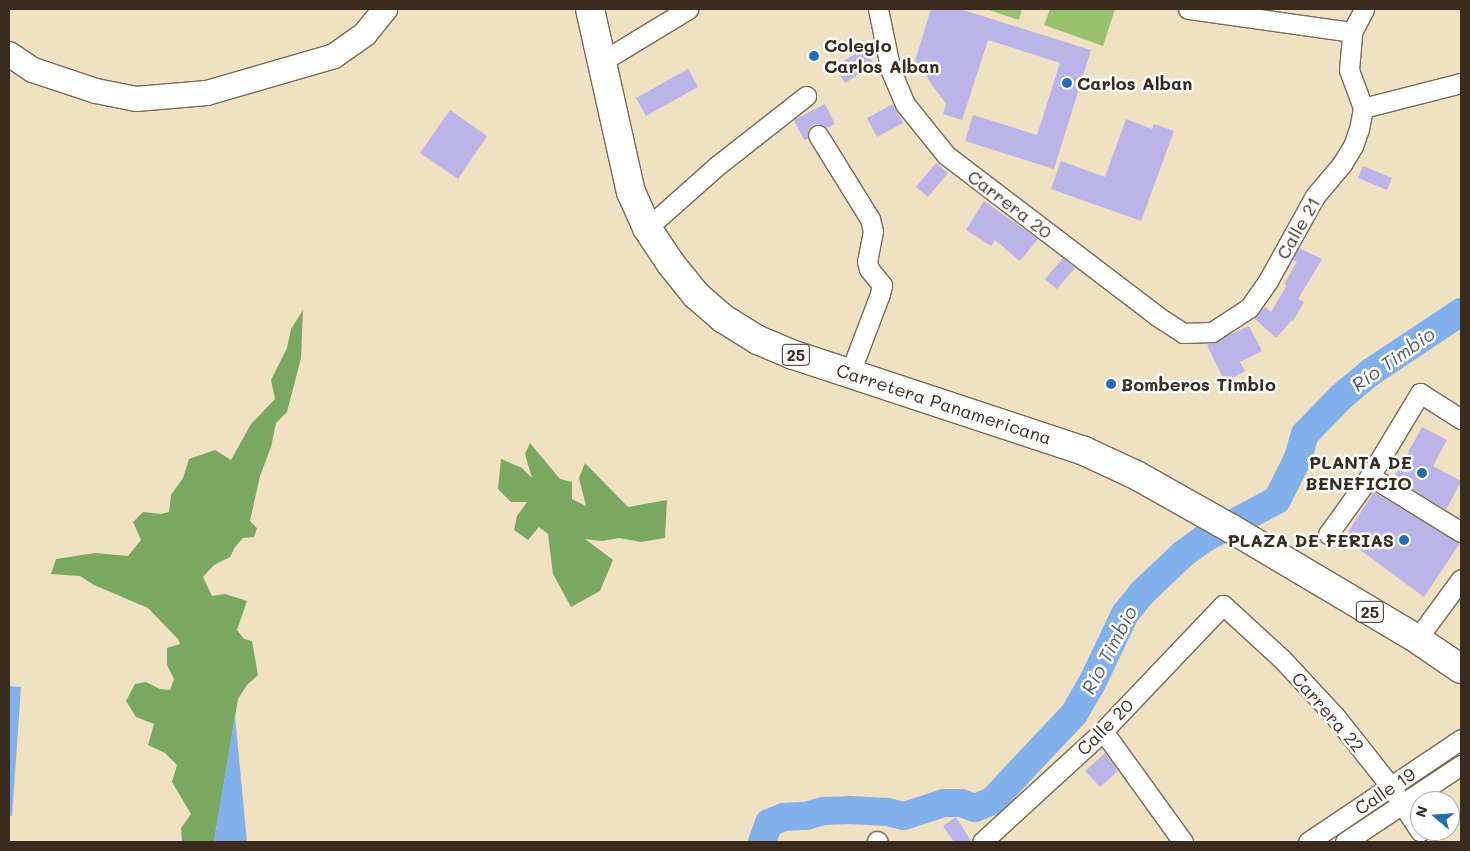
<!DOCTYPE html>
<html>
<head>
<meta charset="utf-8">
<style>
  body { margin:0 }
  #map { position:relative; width:1470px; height:851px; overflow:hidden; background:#f0e1c2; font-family:Mali,sans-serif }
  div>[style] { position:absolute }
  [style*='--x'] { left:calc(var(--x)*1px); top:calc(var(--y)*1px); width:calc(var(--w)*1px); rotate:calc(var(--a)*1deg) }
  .green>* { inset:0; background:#98c26e }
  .forest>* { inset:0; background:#7aa861 }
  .water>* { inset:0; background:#81b0eb }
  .river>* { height:28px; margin:-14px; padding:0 14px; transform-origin:14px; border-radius:14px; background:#81b0eb }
  .building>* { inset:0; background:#bbb4e8 }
  .roads { filter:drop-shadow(1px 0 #7a6a57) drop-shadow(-1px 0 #7a6a57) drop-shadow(0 1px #7a6a57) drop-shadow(0 -1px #7a6a57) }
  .minor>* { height:19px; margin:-9.5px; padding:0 9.5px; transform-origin:9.5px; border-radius:9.5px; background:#fff }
  .major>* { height:24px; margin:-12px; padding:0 12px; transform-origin:12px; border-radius:12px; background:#fff }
  .highway>* { height:28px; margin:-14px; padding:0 14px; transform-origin:14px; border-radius:14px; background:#fff }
  .dots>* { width:14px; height:14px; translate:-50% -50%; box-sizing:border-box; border:2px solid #fff; border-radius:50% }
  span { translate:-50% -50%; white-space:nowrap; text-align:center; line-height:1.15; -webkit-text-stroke:5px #fff; paint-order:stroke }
  .shield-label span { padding:1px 4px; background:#fff; border:1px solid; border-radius:4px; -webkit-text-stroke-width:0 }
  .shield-label { font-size:16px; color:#3b2a1e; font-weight:700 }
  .poi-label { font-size:18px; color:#3b2a1e; font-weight:700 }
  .left { translate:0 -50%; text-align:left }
  .right { translate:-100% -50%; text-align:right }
  .street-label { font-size:18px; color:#3b2a1e }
  .water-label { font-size:19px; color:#545966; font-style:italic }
  .frame { position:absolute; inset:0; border:10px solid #3b2a1e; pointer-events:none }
  .north { position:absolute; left:1410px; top:791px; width:50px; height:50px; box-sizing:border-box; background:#fff; border:1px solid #b1aaa5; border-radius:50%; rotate:288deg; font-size:14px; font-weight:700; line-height:20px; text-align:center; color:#3b2a1e }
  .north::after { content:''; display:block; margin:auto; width:18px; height:22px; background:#1f6fb2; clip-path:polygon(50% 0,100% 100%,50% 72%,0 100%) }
</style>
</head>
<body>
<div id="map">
  <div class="green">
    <i style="clip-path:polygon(986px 9px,1022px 9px,1019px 20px)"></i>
    <i style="clip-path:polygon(1050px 9px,1115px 9px,1103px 46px,1044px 25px)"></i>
  </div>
  <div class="forest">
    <i style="clip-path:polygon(303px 310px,301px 358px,287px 412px,276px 423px,271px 447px,260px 476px,250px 521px,257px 528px,254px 537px,243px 538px,235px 547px,230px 557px,214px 565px,203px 577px,212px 596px,225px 594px,247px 601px,237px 630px,244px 639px,252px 641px,258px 675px,247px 685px,238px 699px,214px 842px,182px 842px,181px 828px,191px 814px,172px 782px,177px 765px,165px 753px,148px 745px,154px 724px,136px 717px,126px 701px,135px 684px,146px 682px,160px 689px,170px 690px,174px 679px,167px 665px,167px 648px,180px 644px,178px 639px,148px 608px,94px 585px,80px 576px,51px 574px,56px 559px,95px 553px,128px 556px,141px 540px,133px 522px,143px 512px,161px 514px,169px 512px,171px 495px,183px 478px,189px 459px,215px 450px,231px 460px,251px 424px,275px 399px,271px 380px,287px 348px,291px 329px)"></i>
    <i style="clip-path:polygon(530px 443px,560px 479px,572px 482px,572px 499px,586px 506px,579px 478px,585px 463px,628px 507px,667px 500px,665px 538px,641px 542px,619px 538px,602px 541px,585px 539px,613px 560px,600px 591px,571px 607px,553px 574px,548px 534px,539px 527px,528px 540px,514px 530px,517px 516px,527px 502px,511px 502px,498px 489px,501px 459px,522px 468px,532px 478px,525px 454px)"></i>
  </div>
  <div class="water">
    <i style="clip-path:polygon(9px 686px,21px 687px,12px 816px,9px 815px)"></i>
    <i style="clip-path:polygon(235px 716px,247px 842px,214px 842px)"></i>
  </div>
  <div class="river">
    <i style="--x:762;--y:842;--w:20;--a:-70"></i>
    <i style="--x:769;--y:823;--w:16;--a:-22"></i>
    <i style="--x:784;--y:817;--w:22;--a:-3"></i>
    <i style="--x:806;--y:816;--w:19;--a:-16"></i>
    <i style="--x:824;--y:811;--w:25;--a:-2"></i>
    <i style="--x:849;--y:810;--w:38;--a:3"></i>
    <i style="--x:887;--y:812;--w:17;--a:13"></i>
    <i style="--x:904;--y:816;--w:42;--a:-18"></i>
    <i style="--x:944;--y:803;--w:17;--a:0"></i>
    <i style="--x:961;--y:803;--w:15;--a:20"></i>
    <i style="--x:975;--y:808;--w:18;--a:-22"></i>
    <i style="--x:992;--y:801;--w:120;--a:-46.7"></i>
    <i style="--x:1074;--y:714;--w:34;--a:-60"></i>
    <i style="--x:1091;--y:685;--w:79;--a:-64.4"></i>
    <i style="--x:1125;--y:614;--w:27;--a:-51"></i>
    <i style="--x:1142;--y:593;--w:57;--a:-43.6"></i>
    <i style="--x:1183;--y:554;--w:27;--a:-36"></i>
    <i style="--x:1205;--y:538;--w:81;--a:-27.8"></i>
    <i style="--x:1277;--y:500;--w:47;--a:-63.4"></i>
    <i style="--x:1298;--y:458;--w:25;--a:-74"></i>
    <i style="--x:1305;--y:434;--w:52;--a:-45.8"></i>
    <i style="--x:1341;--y:397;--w:39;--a:-40"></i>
    <i style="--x:1371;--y:372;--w:108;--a:-33.7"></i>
  </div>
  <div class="building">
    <i style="clip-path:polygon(931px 9px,960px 9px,1091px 50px,1054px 169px,965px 141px,973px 115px,1037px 135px,1060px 63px,988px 40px,962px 120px,943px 114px,946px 104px,915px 61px)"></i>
    <i style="clip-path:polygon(864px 48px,874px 64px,845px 83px,835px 67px)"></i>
    <i style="clip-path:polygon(688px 69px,698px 87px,646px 116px,636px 98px)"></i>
    <i style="clip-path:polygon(825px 104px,835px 124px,827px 128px,818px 124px,813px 125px,808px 130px,808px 139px,804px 140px,794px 120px)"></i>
    <i style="clip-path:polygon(893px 104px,903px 123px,877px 137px,867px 118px)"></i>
    <i style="clip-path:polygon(450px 110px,487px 136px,458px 179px,420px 153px)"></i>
    <i style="clip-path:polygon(1126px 119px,1152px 129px,1154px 124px,1174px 131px,1141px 221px,1051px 189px,1061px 161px,1105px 177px)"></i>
    <i style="clip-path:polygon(936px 163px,948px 173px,928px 197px,916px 187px)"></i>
    <i style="clip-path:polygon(1363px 166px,1392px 178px,1387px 190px,1358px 178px)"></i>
    <i style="clip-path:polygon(984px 201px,1038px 239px,1020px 261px,995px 240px,991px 246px,966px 230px)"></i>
    <i style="clip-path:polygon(1299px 248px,1322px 259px,1298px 299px,1304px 302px,1293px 321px,1292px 320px,1276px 338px,1255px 319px,1265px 307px,1271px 312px,1287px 285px,1284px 284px,1297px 262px,1293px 260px)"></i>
    <i style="clip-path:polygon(1063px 258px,1075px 268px,1057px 289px,1045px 279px)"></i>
    <i style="clip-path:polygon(1249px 326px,1262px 351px,1240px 362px,1245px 371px,1225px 382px,1207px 345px)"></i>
    <i style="clip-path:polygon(1422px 427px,1447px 440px,1433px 466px,1461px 481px,1446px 510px,1394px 478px)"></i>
    <i style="clip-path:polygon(1374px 492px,1460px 543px,1424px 597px,1344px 538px)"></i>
    <i style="clip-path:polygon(1105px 753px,1118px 771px,1100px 787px,1085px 771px)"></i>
    <i style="clip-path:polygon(956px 817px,971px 841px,971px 842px,954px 842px,943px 826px)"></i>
  </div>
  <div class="roads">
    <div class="minor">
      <i style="--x:878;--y:9;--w:63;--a:78.2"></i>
      <i style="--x:891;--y:71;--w:36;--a:67"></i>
      <i style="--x:905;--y:104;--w:65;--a:51.2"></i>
      <i style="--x:946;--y:155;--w:265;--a:37.3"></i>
      <i style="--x:1157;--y:316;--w:31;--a:33"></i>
      <i style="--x:1183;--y:333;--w:29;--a:-2"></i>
      <i style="--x:1212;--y:332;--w:44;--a:-33"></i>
      <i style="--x:1249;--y:308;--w:35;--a:-55"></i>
      <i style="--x:1269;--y:279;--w:95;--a:-61"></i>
      <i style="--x:1315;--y:196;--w:42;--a:-49.8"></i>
      <i style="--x:1342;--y:164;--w:21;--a:-59"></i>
      <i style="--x:1353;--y:146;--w:18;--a:-71"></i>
      <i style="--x:1359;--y:129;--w:21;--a:-79"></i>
      <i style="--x:1188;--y:9;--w:166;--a:8"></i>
      <i style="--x:601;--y:62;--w:102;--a:-31.3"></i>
      <i style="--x:1363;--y:108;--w:40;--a:-110.2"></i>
      <i style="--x:1349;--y:70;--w:38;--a:-85"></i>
      <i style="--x:1352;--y:32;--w:26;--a:-62"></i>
      <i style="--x:1363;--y:108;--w:101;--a:-14.3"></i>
      <i style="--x:818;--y:135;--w:99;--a:58.2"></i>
      <i style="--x:870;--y:219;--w:12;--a:76"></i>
      <i style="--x:873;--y:231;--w:31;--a:101"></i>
      <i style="--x:867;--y:261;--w:8;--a:76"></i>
      <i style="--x:869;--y:269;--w:21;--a:51"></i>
      <i style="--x:882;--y:285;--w:9;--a:103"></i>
      <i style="--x:880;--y:294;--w:85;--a:110.8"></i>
      <i style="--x:647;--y:228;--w:95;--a:-41.6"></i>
      <i style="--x:718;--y:165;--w:112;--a:-38.1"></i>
      <i style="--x:1370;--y:476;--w:107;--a:31.6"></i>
      <i style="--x:1328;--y:534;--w:72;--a:-54.1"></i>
      <i style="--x:1370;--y:476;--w:97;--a:-58.9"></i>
      <i style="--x:1420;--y:393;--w:49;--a:32.4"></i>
      <i style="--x:1417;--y:639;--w:74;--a:-53.7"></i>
      <i style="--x:1103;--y:731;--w:137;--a:54.2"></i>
      <i style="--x:877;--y:841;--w:1;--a:45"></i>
      <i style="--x:982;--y:842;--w:164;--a:-42.5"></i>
      <i style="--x:1103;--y:731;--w:174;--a:-46.4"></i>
      <i style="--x:1223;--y:605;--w:80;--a:42.5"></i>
      <i style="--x:1282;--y:659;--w:78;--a:47.1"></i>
      <i style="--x:1335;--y:716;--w:90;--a:51.7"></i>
      <i style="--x:1391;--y:787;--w:53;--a:56.6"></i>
      <i style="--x:1308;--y:842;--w:184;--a:-33.9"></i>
      <i style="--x:1345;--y:842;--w:139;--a:-33.6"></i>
    </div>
    <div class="major">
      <i style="--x:9;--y:54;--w:29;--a:34"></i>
      <i style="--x:33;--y:70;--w:66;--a:18.4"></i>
      <i style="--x:96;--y:91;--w:41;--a:11.3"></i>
      <i style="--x:136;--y:99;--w:71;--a:-4.8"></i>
      <i style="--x:207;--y:93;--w:132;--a:-16.2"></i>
      <i style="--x:334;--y:56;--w:38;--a:-35"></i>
      <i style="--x:365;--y:34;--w:32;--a:-51"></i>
    </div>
    <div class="highway">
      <i style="--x:590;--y:9;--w:188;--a:77.4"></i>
      <i style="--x:631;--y:192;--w:39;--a:66"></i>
      <i style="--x:647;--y:228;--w:43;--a:56.3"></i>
      <i style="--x:671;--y:264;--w:40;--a:51"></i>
      <i style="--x:696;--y:295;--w:37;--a:41"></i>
      <i style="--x:724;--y:319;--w:40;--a:32"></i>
      <i style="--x:758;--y:340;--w:39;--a:23"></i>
      <i style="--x:794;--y:355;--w:303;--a:18.3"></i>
      <i style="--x:1082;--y:450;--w:60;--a:24.8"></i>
      <i style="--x:1136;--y:475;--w:110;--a:29.4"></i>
      <i style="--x:1232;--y:529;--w:215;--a:30.7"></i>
      <i style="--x:1417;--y:639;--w:53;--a:34.3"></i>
    </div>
  </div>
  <div class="dots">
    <i style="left:814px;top:56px;background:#1f6fb2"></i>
    <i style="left:1067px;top:83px;background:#1f6fb2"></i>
    <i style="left:1111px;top:384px;background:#1f6fb2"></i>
    <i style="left:1422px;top:473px;background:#1f6fb2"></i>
    <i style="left:1404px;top:540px;background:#1f6fb2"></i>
  </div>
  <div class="shield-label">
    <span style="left:796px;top:355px">25</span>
    <span style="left:1370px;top:612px">25</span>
  </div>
  <div class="poi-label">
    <span class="left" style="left:824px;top:56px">Colegio<br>Carlos Alban</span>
    <span class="left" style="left:1077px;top:83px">Carlos Alban</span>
    <span class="left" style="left:1121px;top:384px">Bomberos Timbio</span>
    <span class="right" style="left:1412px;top:473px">PLANTA DE<br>BENEFICIO</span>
    <span class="right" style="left:1394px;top:540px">PLAZA DE FERIAS</span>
  </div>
  <div class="street-label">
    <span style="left:1010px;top:204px;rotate:37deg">Carrera 20</span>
    <span style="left:1298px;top:228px;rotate:-60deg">Calle 21</span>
    <span style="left:944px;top:404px;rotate:18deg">Carretera Panamericana</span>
    <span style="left:1328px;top:712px;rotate:49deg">Carrera 22</span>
    <span style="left:1105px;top:727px;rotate:-45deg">Calle 20</span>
    <span style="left:1385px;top:791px;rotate:-34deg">Calle 19</span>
  </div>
  <div class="water-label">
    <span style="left:1393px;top:359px;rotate:-35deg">Río Timbio</span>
    <span style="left:1109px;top:650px;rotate:-62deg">Río Timbio</span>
  </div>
  <div class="frame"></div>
  <div class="north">N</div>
</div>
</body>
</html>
